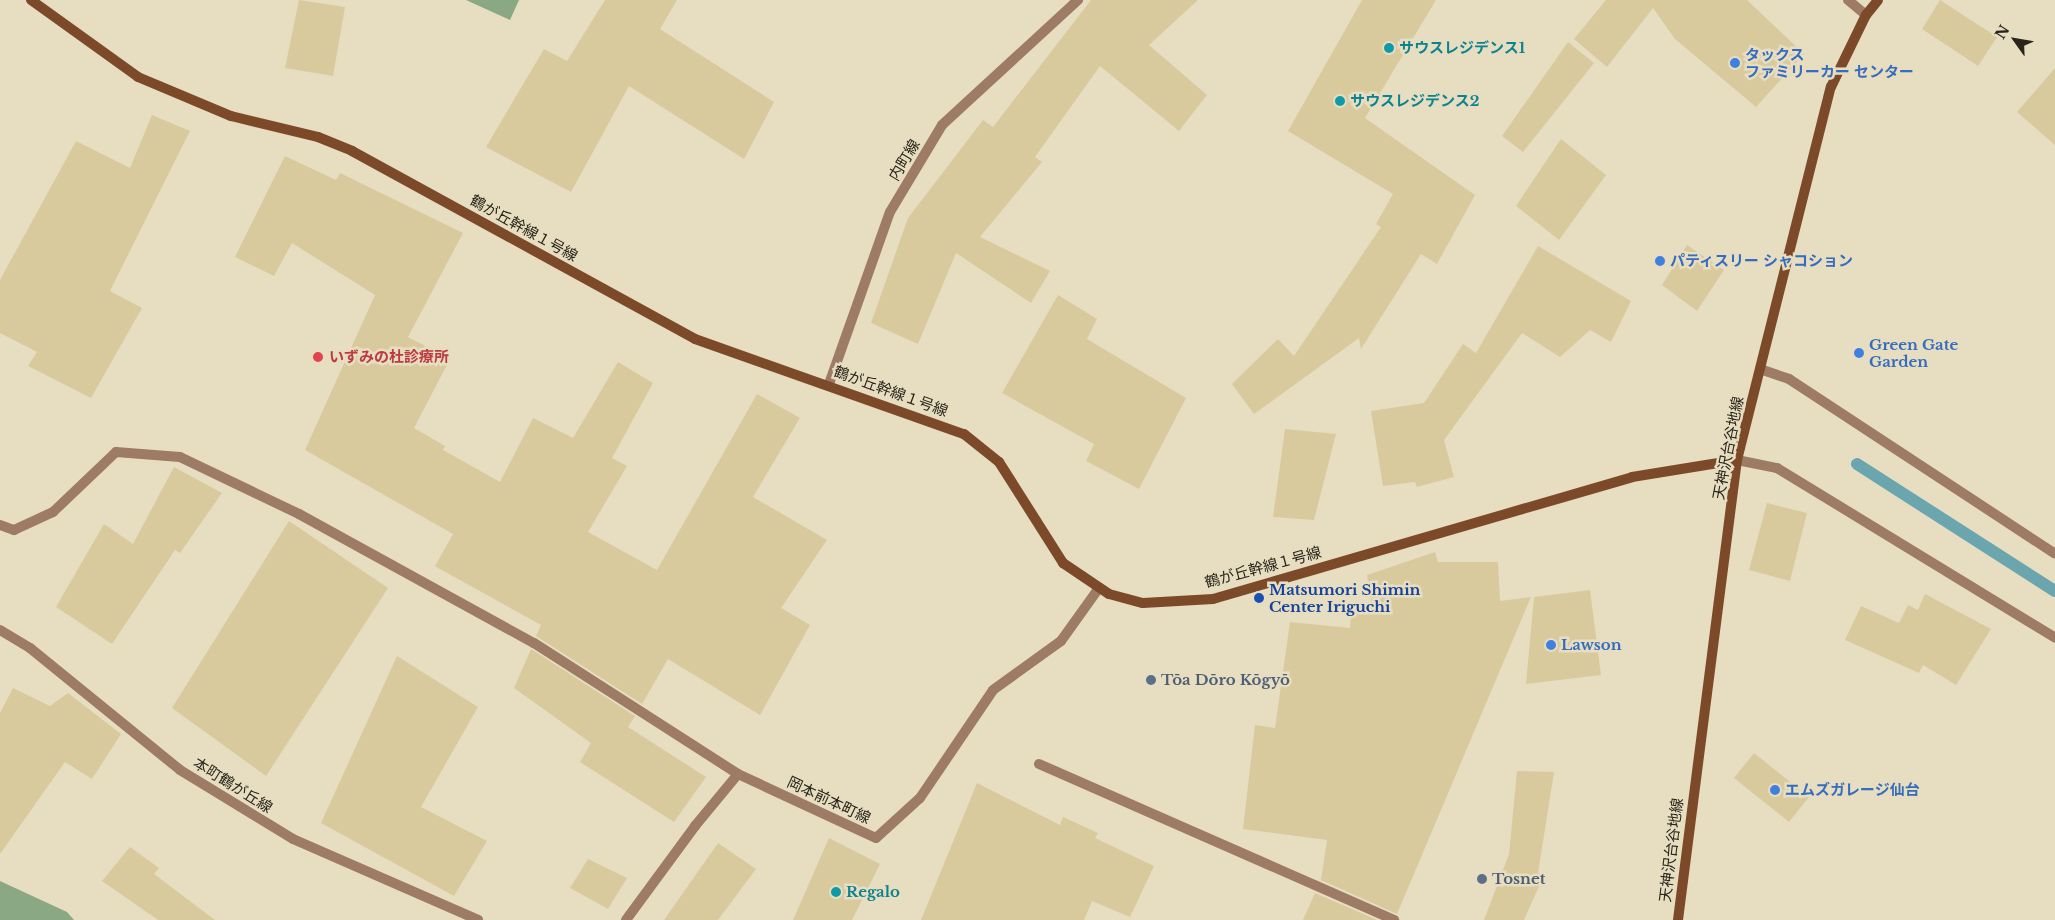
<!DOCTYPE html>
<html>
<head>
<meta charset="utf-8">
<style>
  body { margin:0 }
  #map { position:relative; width:2055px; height:920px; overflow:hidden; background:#e7dec1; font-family:"Libre Baskerville","Noto Sans JP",serif }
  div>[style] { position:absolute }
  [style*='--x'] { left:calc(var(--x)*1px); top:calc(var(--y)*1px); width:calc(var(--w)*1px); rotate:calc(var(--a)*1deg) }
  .forest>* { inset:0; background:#8aa883 }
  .stream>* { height:12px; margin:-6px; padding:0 6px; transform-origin:6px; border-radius:6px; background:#6ba6af }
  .building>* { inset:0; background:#d8ca9c }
  .lane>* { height:10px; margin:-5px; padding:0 5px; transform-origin:5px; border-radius:5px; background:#9e7b65 }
  .street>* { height:10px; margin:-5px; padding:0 5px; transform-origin:5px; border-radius:5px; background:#9e7b65 }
  .secondary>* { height:10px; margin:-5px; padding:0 5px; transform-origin:5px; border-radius:5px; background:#7d4a29 }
  .dots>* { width:14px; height:14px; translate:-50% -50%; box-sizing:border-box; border:2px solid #e7dec1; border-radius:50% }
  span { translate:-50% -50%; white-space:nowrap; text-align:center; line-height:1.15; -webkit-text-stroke:5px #e7dec1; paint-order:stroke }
  .culture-label { font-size:15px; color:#0d838f; font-weight:700 }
  .left { translate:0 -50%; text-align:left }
  .shop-label { font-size:15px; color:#366cbe; font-weight:700 }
  .street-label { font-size:15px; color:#29251a }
  .health-label { font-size:15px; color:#be3a42; font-weight:700 }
  .transit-label { font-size:15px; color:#164399; font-weight:700 }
  .service-label { font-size:15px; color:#4e5e75; font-weight:700 }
  .north { position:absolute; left:1990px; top:15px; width:50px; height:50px; -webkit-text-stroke:4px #e7dec1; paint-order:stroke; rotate:302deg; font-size:14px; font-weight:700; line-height:20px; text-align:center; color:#29251a }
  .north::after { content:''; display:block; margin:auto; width:18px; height:22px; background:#29251a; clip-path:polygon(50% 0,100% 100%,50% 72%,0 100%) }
</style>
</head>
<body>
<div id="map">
  <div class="forest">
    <i style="clip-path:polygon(466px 0,519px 0,510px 20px)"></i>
    <i style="clip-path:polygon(0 881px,67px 912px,74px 920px,0 920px)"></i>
  </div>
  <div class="stream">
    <i style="--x:1857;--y:464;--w:235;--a:32.7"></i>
  </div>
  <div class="building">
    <i style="clip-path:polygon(299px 0,345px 7px,333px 76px,285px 68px)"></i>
    <i style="clip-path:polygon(605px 0,677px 0,660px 29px,774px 102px,744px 159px,629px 86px,571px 192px,486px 147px,544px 49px,567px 61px)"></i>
    <i style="clip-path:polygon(1091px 0,1198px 0,1149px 45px,1207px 95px,1179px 131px,1100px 66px,1035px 157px,1042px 162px,980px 237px,1050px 271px,1031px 303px,956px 253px,918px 344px,871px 323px,908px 218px,983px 120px,993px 127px)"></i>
    <i style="clip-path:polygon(1362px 0,1436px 0,1365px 118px,1475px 195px,1437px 264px,1421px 254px,1361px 349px,1359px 338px,1254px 414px,1232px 384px,1278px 339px,1294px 356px,1381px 227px,1376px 224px,1393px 194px,1288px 131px)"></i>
    <i style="clip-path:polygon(1606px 0,1747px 0,1804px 54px,1756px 107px,1675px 39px,1653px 8px,1607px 67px,1574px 39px)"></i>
    <i style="clip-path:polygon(1940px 0,1997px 37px,1978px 66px,1922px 29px)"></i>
    <i style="clip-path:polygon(1568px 42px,1594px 63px,1523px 152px,1502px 136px)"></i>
    <i style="clip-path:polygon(2055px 68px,2055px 145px,2017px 112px)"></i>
    <i style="clip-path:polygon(152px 115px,190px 131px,110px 291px,142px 308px,91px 398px,28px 366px,37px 352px,0 333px,0 280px,76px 141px,130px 168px)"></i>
    <i style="clip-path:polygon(1561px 139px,1606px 175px,1559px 240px,1516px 206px)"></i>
    <i style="clip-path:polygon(285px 156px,336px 180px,340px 173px,463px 233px,408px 337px,450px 359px,414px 428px,445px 446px,443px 450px,500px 482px,533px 418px,573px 438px,618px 362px,653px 383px,612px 458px,627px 466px,588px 532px,657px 570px,757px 394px,800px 418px,753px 497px,827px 540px,781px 608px,810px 625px,760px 715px,668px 659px,642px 704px,536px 636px,541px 625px,438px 568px,435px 566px,453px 534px,305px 450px,375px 295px,292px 243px,274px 276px,235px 257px)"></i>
    <i style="clip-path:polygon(1687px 245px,1724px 270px,1697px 311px,1662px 285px)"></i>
    <i style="clip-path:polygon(1538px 246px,1631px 301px,1611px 342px,1590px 330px,1560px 357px,1522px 333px,1444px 440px,1454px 477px,1417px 487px,1415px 482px,1383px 486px,1371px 411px,1424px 403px,1463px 344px,1476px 353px)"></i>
    <i style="clip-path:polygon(1058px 295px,1097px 319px,1087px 339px,1186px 398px,1139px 489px,1086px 461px,1094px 444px,1002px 393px)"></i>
    <i style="clip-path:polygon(1285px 429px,1336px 434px,1314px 520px,1273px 517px)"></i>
    <i style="clip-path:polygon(174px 467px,222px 493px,180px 553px,175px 550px,112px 644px,56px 607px,104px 524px,133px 544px)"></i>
    <i style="clip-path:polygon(1767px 503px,1807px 513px,1790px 581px,1749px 570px)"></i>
    <i style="clip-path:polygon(289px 521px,388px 588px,266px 776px,172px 708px)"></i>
    <i style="clip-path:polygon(1435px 552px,1438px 562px,1498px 562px,1500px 601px,1531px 597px,1397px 914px,1321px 880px,1327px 840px,1243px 829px,1255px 725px,1275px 728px,1290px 622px,1350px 628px,1352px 604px,1372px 607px,1367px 575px)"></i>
    <i style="clip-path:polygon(1590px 590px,1601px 675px,1526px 684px,1534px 597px)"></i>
    <i style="clip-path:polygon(1925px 594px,1991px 629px,1956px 685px,1923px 665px,1919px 673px,1845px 640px,1861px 606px,1899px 623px,1908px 605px,1918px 610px)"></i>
    <i style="clip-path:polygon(531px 649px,635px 716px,628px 727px,706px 777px,674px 822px,580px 762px,591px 743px,514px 688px)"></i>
    <i style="clip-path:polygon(397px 656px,478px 707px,421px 807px,487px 841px,454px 896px,321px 823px)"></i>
    <i style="clip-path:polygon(13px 688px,50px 706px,68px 693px,121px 734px,92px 779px,65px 762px,0 854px,0 713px)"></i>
    <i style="clip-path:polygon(1754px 753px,1809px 797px,1789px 822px,1734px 778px)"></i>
    <i style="clip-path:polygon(1517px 771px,1554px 772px,1538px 873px,1544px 875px,1524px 920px,1484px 920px,1509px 854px)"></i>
    <i style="clip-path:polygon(977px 783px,1060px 825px,1063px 817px,1098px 833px,1095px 838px,1154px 866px,1130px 917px,1092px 901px,1084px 920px,921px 920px)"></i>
    <i style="clip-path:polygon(829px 838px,880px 864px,852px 920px,793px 920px)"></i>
    <i style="clip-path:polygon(718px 843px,756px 869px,718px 920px,664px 920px)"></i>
    <i style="clip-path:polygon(130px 847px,159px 868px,154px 874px,215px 920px,158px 920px,102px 881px)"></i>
    <i style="clip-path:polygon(588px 859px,627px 878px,608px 909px,570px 888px)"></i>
    <i style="clip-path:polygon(1315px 893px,1377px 920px,1303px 920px)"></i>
  </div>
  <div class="lane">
    <i style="--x:1039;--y:764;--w:388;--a:23.7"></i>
  </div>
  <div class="street">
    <i style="--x:1848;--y:0;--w:23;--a:40"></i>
    <i style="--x:1760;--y:369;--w:31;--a:19"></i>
    <i style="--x:1789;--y:379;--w:318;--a:33.3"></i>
    <i style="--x:829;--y:384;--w:182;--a:-70.5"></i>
    <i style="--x:890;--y:212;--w:101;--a:-59.1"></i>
    <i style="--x:942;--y:125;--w:185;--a:-42.6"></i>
    <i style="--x:1737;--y:460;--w:41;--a:11.3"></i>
    <i style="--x:1777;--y:468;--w:326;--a:31.4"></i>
    <i style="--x:0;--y:525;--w:15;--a:20"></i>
    <i style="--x:14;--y:530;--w:43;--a:-24.8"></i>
    <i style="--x:53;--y:512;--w:87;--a:-43.6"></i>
    <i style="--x:116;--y:452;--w:64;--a:4.5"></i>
    <i style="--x:180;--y:457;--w:132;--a:25.6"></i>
    <i style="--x:299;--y:514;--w:268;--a:28.8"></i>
    <i style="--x:534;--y:643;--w:242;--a:32.7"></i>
    <i style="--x:0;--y:630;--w:35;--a:31"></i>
    <i style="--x:30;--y:648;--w:193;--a:39.1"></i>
    <i style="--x:180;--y:770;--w:132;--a:31.4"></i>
    <i style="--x:293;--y:839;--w:202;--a:23.6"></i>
    <i style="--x:626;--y:920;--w:117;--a:-53.7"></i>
    <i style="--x:695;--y:826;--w:67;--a:-50.4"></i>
    <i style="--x:738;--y:774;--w:152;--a:24.9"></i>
    <i style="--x:876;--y:838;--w:59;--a:-42.3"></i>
    <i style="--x:920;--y:798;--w:130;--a:-55.9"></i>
    <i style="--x:993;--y:690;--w:84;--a:-35.8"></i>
    <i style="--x:1061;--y:641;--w:65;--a:-54.4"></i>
  </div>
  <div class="secondary">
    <i style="--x:31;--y:0;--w:132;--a:35.7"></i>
    <i style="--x:138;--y:77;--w:101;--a:22.8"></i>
    <i style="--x:231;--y:116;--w:89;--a:13.6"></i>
    <i style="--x:318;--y:137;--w:37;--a:22"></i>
    <i style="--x:352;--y:151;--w:391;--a:28.7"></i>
    <i style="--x:695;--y:339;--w:285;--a:19.5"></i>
    <i style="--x:964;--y:434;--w:45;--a:38.7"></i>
    <i style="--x:999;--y:462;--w:120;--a:57.6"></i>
    <i style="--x:1063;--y:563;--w:55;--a:34"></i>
    <i style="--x:1109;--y:594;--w:35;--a:15"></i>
    <i style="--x:1143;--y:603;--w:70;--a:-3.3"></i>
    <i style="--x:1213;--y:599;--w:436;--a:-16.2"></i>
    <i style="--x:1632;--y:477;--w:106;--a:-9.2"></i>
    <i style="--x:1678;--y:920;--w:464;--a:-82.7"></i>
    <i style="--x:1737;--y:460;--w:385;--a:-75.9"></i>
    <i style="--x:1831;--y:87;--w:80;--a:-64.1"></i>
    <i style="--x:1866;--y:15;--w:19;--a:-51"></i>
  </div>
  <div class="dots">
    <i style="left:1389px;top:48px;background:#0f9aa8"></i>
    <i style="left:1735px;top:63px;background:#3f7fe0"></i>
    <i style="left:1340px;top:101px;background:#0f9aa8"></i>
    <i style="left:1660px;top:261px;background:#3f7fe0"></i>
    <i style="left:1859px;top:353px;background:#3f7fe0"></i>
    <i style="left:318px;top:357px;background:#e0444e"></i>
    <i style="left:1259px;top:598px;background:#1a4fb4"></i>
    <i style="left:1551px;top:645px;background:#3f7fe0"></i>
    <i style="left:1151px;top:680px;background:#5c6f8a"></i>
    <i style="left:1775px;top:790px;background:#3f7fe0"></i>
    <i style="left:1482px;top:879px;background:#5c6f8a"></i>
    <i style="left:836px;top:892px;background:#0f9aa8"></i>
  </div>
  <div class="culture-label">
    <span class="left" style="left:1399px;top:48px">サウスレジデンス1</span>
    <span class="left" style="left:1350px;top:101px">サウスレジデンス2</span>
    <span class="left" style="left:846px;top:892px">Regalo</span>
  </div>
  <div class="shop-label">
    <span class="left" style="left:1745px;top:63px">タックス<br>ファミリーカー センター</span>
    <span class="left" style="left:1670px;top:261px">パティスリー シャコション</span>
    <span class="left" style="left:1869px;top:353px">Green Gate<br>Garden</span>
    <span class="left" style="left:1561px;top:645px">Lawson</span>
    <span class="left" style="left:1785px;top:790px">エムズガレージ仙台</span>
  </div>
  <div class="street-label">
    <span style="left:904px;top:160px;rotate:-59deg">内町線</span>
    <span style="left:524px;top:228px;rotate:29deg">鶴が丘幹線１号線</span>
    <span style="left:891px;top:391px;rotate:20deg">鶴が丘幹線１号線</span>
    <span style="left:1728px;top:448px;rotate:-79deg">天神沢台谷地線</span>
    <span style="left:1263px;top:567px;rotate:-15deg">鶴が丘幹線１号線</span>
    <span style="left:233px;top:785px;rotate:32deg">本町鶴が丘線</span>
    <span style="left:829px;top:800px;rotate:25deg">岡本前本町線</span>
    <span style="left:1671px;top:850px;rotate:-83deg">天神沢台谷地線</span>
  </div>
  <div class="health-label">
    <span class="left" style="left:329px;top:357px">いずみの杜診療所</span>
  </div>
  <div class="transit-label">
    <span class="left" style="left:1269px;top:598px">Matsumori Shimin<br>Center Iriguchi</span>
  </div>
  <div class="service-label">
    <span class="left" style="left:1161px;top:680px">Tōa Dōro Kōgyō</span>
    <span class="left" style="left:1492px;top:879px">Tosnet</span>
  </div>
  <div class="north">N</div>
</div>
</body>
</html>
